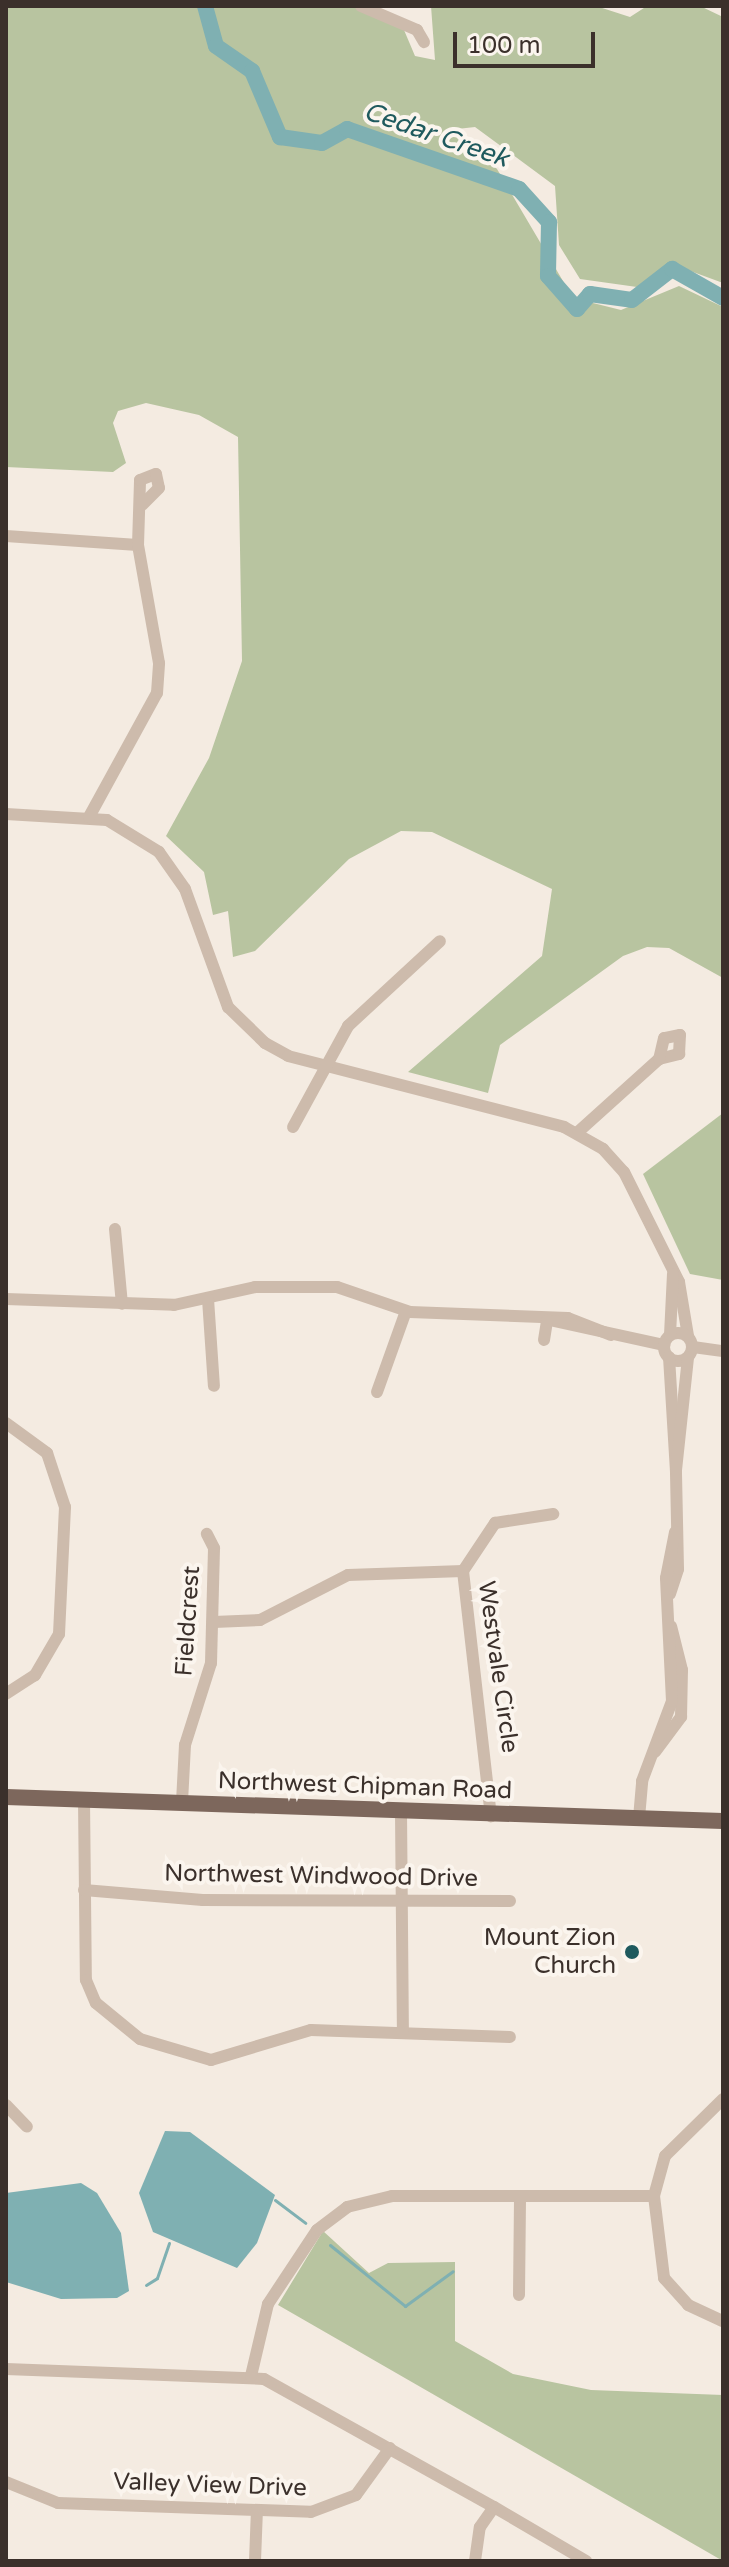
<!DOCTYPE html>
<html>
<head>
<meta charset="utf-8">
<style>
  body { margin:0 }
  #map { position:relative; width:729px; height:2567px; overflow:hidden; background:#f4ebe1; font-family:"Varela Round",sans-serif }
  div>[style] { position:absolute }
  [style*='--x'] { left:calc(var(--x)*1px); top:calc(var(--y)*1px); width:calc(var(--w)*1px); rotate:calc(var(--a)*1deg) }
  .green>* { inset:0; background:#b8c4a0 }
  .water>* { inset:0; background:#7fb0b2 }
  .stream>* { height:3px; margin:-1.5px; padding:0 1.5px; transform-origin:1.5px; border-radius:1.5px; background:#7fb0b2 }
  .river>* { height:16px; margin:-8px; padding:0 8px; transform-origin:8px; border-radius:8px; background:#7fb0b2 }
  .minor>* { height:12px; margin:-6px; padding:0 6px; transform-origin:6px; border-radius:6px; background:#cdbbac }
  .minor>.ring { margin:-6px; padding:0; box-sizing:content-box; background:none; border:12px solid #cdbbac; border-radius:50% }
  .major>* { height:16px; margin:-8px; padding:0 8px; transform-origin:8px; border-radius:8px; background:#7d675c }
  .dots>* { width:22px; height:22px; translate:-50% -50%; box-sizing:border-box; border:4px solid #fbf5ee; border-radius:50% }
  span { translate:-50% -50%; white-space:nowrap; text-align:center; line-height:1.15; -webkit-text-stroke:8px #fbf5ee; paint-order:stroke }
  .street-label { font-size:24px; color:#3b302b }
  .poi-label { font-size:24px; color:#3b302b }
  .right { translate:-100% -50%; text-align:right }
  .water-label { font-size:26px; color:#1f5a5e; font-style:italic }
  .frame { position:absolute; inset:0; border:8px solid #3b302b; pointer-events:none }
  .scale { position:absolute; left:453px; top:32px; width:142px; height:36px; box-sizing:border-box; border:4px solid #3b302b; border-top:0; padding-left:10px; font-size:24px; line-height:28px; white-space:nowrap; color:#3b302b; -webkit-text-stroke:6px #fbf5ee; paint-order:stroke }
</style>
</head>
<body>
<div id="map">
  <div class="green">
    <i style="clip-path:polygon(6px 6px,354px 6px,404px 30px,415px 56px,435px 60px,431px 6px,596px 6px,630px 17px,647px 6px,700px 6px,723px 17px,723px 283px,685px 269px,637px 287px,580px 279px,559px 245px,555px 186px,475px 127px,457px 129px,497px 169px,573px 298px,621px 310px,679px 286px,723px 307px,723px 978px,669px 948px,647px 947px,623px 956px,500px 1045px,488px 1093px,408px 1072px,542px 956px,552px 889px,432px 832px,401px 831px,349px 859px,255px 951px,233px 957px,228px 911px,213px 915px,204px 872px,166px 836px,209px 758px,242px 661px,238px 437px,199px 415px,146px 403px,118px 411px,113px 423px,126px 463px,113px 472px,6px 467px)"></i>
    <i style="clip-path:polygon(723px 1113px,723px 1280px,690px 1274px,643px 1174px)"></i>
    <i style="clip-path:polygon(323px 2231px,369px 2273px,388px 2263px,455px 2262px,455px 2341px,513px 2374px,591px 2390px,723px 2395px,723px 2561px,278px 2305px)"></i>
  </div>
  <div class="water">
    <i style="clip-path:polygon(165px 2131px,190px 2132px,275px 2195px,257px 2243px,237px 2268px,153px 2232px,139px 2193px)"></i>
    <i style="clip-path:polygon(81px 2183px,97px 2193px,121px 2233px,129px 2291px,117px 2298px,61px 2299px,6px 2282px,6px 2193px)"></i>
  </div>
  <div class="stream">
    <i style="--x:275;--y:2200;--w:38;--a:37"></i>
    <i style="--x:330;--y:2245;--w:97;--a:39.1"></i>
    <i style="--x:405;--y:2306;--w:59;--a:-36.1"></i>
    <i style="--x:146;--y:2285;--w:13;--a:-32"></i>
    <i style="--x:157;--y:2278;--w:37;--a:-71"></i>
  </div>
  <div class="river">
    <i style="--x:205;--y:6;--w:41;--a:74.6"></i>
    <i style="--x:216;--y:46;--w:44;--a:34.8"></i>
    <i style="--x:252;--y:71;--w:72;--a:67"></i>
    <i style="--x:280;--y:137;--w:42;--a:8.1"></i>
    <i style="--x:322;--y:143;--w:29;--a:-29"></i>
    <i style="--x:347;--y:129;--w:182;--a:19.2"></i>
    <i style="--x:519;--y:189;--w:45;--a:47.7"></i>
    <i style="--x:549;--y:222;--w:54;--a:91.1"></i>
    <i style="--x:548;--y:276;--w:44;--a:48.7"></i>
    <i style="--x:577;--y:309;--w:20;--a:-49"></i>
    <i style="--x:590;--y:294;--w:42;--a:8.1"></i>
    <i style="--x:632;--y:300;--w:51;--a:-37.8"></i>
    <i style="--x:672;--y:269;--w:59;--a:29.6"></i>
  </div>
  <div class="minor">
    <i style="--x:361;--y:6;--w:61;--a:23.2"></i>
    <i style="--x:417;--y:30;--w:14;--a:60"></i>
    <i style="--x:6;--y:536;--w:132;--a:3.9"></i>
    <i style="--x:6;--y:814;--w:101;--a:3.4"></i>
    <i style="--x:107;--y:820;--w:61;--a:31.6"></i>
    <i style="--x:159;--y:852;--w:45;--a:54.9"></i>
    <i style="--x:185;--y:889;--w:126;--a:70"></i>
    <i style="--x:228;--y:1007;--w:52;--a:44.2"></i>
    <i style="--x:265;--y:1043;--w:26;--a:29"></i>
    <i style="--x:288;--y:1056;--w:285;--a:14.4"></i>
    <i style="--x:564;--y:1127;--w:45;--a:29.4"></i>
    <i style="--x:603;--y:1149;--w:31;--a:48"></i>
    <i style="--x:624;--y:1172;--w:123;--a:63.4"></i>
    <i style="--x:679;--y:1282;--w:55;--a:80.5"></i>
    <i style="--x:89;--y:817;--w:141;--a:-61.3"></i>
    <i style="--x:157;--y:693;--w:30;--a:-86"></i>
    <i style="--x:159;--y:663;--w:120;--a:-100.1"></i>
    <i style="--x:138;--y:545;--w:65;--a:-88.2"></i>
    <i style="--x:140;--y:480;--w:17;--a:-21"></i>
    <i style="--x:156;--y:474;--w:14;--a:78"></i>
    <i style="--x:159;--y:488;--w:24;--a:135"></i>
    <i style="--x:293;--y:1127;--w:115;--a:-61.4"></i>
    <i style="--x:348;--y:1026;--w:125;--a:-42.7"></i>
    <i style="--x:578;--y:1132;--w:109;--a:-42"></i>
    <i style="--x:659;--y:1059;--w:21;--a:-14"></i>
    <i style="--x:679;--y:1054;--w:19;--a:-87"></i>
    <i style="--x:680;--y:1035;--w:16;--a:169"></i>
    <i style="--x:664;--y:1038;--w:22;--a:103"></i>
    <i style="--x:115;--y:1229;--w:75;--a:84.7"></i>
    <i style="--x:6;--y:1299;--w:168;--a:2"></i>
    <i style="--x:174;--y:1305;--w:83;--a:-12.5"></i>
    <i style="--x:255;--y:1287;--w:82;--a:0"></i>
    <i style="--x:337;--y:1287;--w:77;--a:18.9"></i>
    <i style="--x:410;--y:1312;--w:158;--a:2.2"></i>
    <i style="--x:568;--y:1318;--w:46;--a:21.6"></i>
    <i style="--x:208;--y:1299;--w:87;--a:86.1"></i>
    <i style="--x:554;--y:1321;--w:113;--a:12.3"></i>
    <i class="ring" style="left:664px;top:1333px;width:16px;height:16px"></i>
    <i style="--x:670;--y:1335;--w:61;--a:-87.2"></i>
    <i style="--x:544;--y:1340;--w:20;--a:-81"></i>
    <i style="--x:693;--y:1347;--w:30;--a:8"></i>
    <i style="--x:669;--y:1357;--w:113;--a:86.5"></i>
    <i style="--x:377;--y:1392;--w:86;--a:-70.3"></i>
    <i style="--x:6;--y:1423;--w:51;--a:36.2"></i>
    <i style="--x:47;--y:1453;--w:57;--a:71.6"></i>
    <i style="--x:65;--y:1507;--w:127;--a:92.7"></i>
    <i style="--x:59;--y:1634;--w:48;--a:120.3"></i>
    <i style="--x:35;--y:1675;--w:35;--a:147"></i>
    <i style="--x:463;--y:1571;--w:247;--a:83.5"></i>
    <i style="--x:463;--y:1571;--w:58;--a:-56.3"></i>
    <i style="--x:495;--y:1523;--w:59;--a:-8.8"></i>
    <i style="--x:670;--y:1594;--w:26;--a:-72"></i>
    <i style="--x:678;--y:1569;--w:99;--a:-91.2"></i>
    <i style="--x:676;--y:1470;--w:113;--a:-83.9"></i>
    <i style="--x:214;--y:1622;--w:46;--a:-2.5"></i>
    <i style="--x:260;--y:1620;--w:99;--a:-27.1"></i>
    <i style="--x:348;--y:1575;--w:115;--a:-2"></i>
    <i style="--x:655;--y:1752;--w:44;--a:-53.4"></i>
    <i style="--x:681;--y:1717;--w:47;--a:-88.8"></i>
    <i style="--x:682;--y:1670;--w:45;--a:-104"></i>
    <i style="--x:84;--y:1800;--w:180;--a:89.4"></i>
    <i style="--x:86;--y:1980;--w:25;--a:67"></i>
    <i style="--x:96;--y:2003;--w:57;--a:39.3"></i>
    <i style="--x:140;--y:2039;--w:74;--a:16.5"></i>
    <i style="--x:211;--y:2060;--w:104;--a:-16.7"></i>
    <i style="--x:311;--y:2030;--w:199;--a:2"></i>
    <i style="--x:182;--y:1802;--w:57;--a:-87"></i>
    <i style="--x:185;--y:1745;--w:86;--a:-72.4"></i>
    <i style="--x:211;--y:1663;--w:115;--a:-88.5"></i>
    <i style="--x:214;--y:1548;--w:16;--a:-117"></i>
    <i style="--x:401;--y:1812;--w:221;--a:89.5"></i>
    <i style="--x:639;--y:1818;--w:37;--a:-85"></i>
    <i style="--x:642;--y:1781;--w:85;--a:-69.4"></i>
    <i style="--x:672;--y:1701;--w:123;--a:-92.8"></i>
    <i style="--x:666;--y:1578;--w:47;--a:-78.9"></i>
    <i style="--x:84;--y:1890;--w:119;--a:4.8"></i>
    <i style="--x:203;--y:1900;--w:307;--a:0.2"></i>
    <i style="--x:723;--y:2099;--w:81;--a:135.5"></i>
    <i style="--x:665;--y:2156;--w:41;--a:105.4"></i>
    <i style="--x:654;--y:2196;--w:83;--a:83"></i>
    <i style="--x:664;--y:2278;--w:36;--a:48"></i>
    <i style="--x:688;--y:2305;--w:38;--a:25"></i>
    <i style="--x:6;--y:2105;--w:30;--a:46"></i>
    <i style="--x:519;--y:2295;--w:99;--a:-89.4"></i>
    <i style="--x:6;--y:2369;--w:258;--a:2.2"></i>
    <i style="--x:264;--y:2379;--w:263;--a:29.1"></i>
    <i style="--x:251;--y:2376;--w:74;--a:-76.7"></i>
    <i style="--x:268;--y:2304;--w:89;--a:-56.5"></i>
    <i style="--x:317;--y:2230;--w:38;--a:-37"></i>
    <i style="--x:347;--y:2207;--w:46;--a:-13.7"></i>
    <i style="--x:392;--y:2196;--w:262;--a:0"></i>
    <i style="--x:6;--y:2482;--w:56;--a:22"></i>
    <i style="--x:58;--y:2503;--w:253;--a:2"></i>
    <i style="--x:311;--y:2512;--w:48;--a:-20.7"></i>
    <i style="--x:356;--y:2495;--w:58;--a:-54.1"></i>
    <i style="--x:255;--y:2561;--w:51;--a:-87.8"></i>
    <i style="--x:475;--y:2561;--w:34;--a:-82"></i>
    <i style="--x:480;--y:2527;--w:24;--a:-55"></i>
    <i style="--x:494;--y:2507;--w:107;--a:30.4"></i>
  </div>
  <div class="major">
    <i style="--x:6;--y:1797;--w:717;--a:1.92"></i>
  </div>
  <div class="dots">
    <i style="left:632px;top:1952px;background:#1f5a5e"></i>
  </div>
  <div class="street-label">
    <span style="left:188px;top:1621px;rotate:-86deg">Fieldcrest</span>
    <span style="left:498px;top:1667px;rotate:82deg">Westvale Circle</span>
    <span style="left:365px;top:1786px;rotate:2deg">Northwest Chipman Road</span>
    <span style="left:321px;top:1876px;rotate:1deg">Northwest Windwood Drive</span>
    <span style="left:210px;top:2485px;rotate:2deg">Valley View Drive</span>
  </div>
  <div class="poi-label">
    <span class="right" style="left:616px;top:1952px">Mount Zion<br>Church</span>
  </div>
  <div class="water-label">
    <span style="left:436px;top:135px;rotate:19deg">Cedar Creek</span>
  </div>
  <div class="frame"></div>
  <div class="scale">100 m</div>
</div>
</body>
</html>
